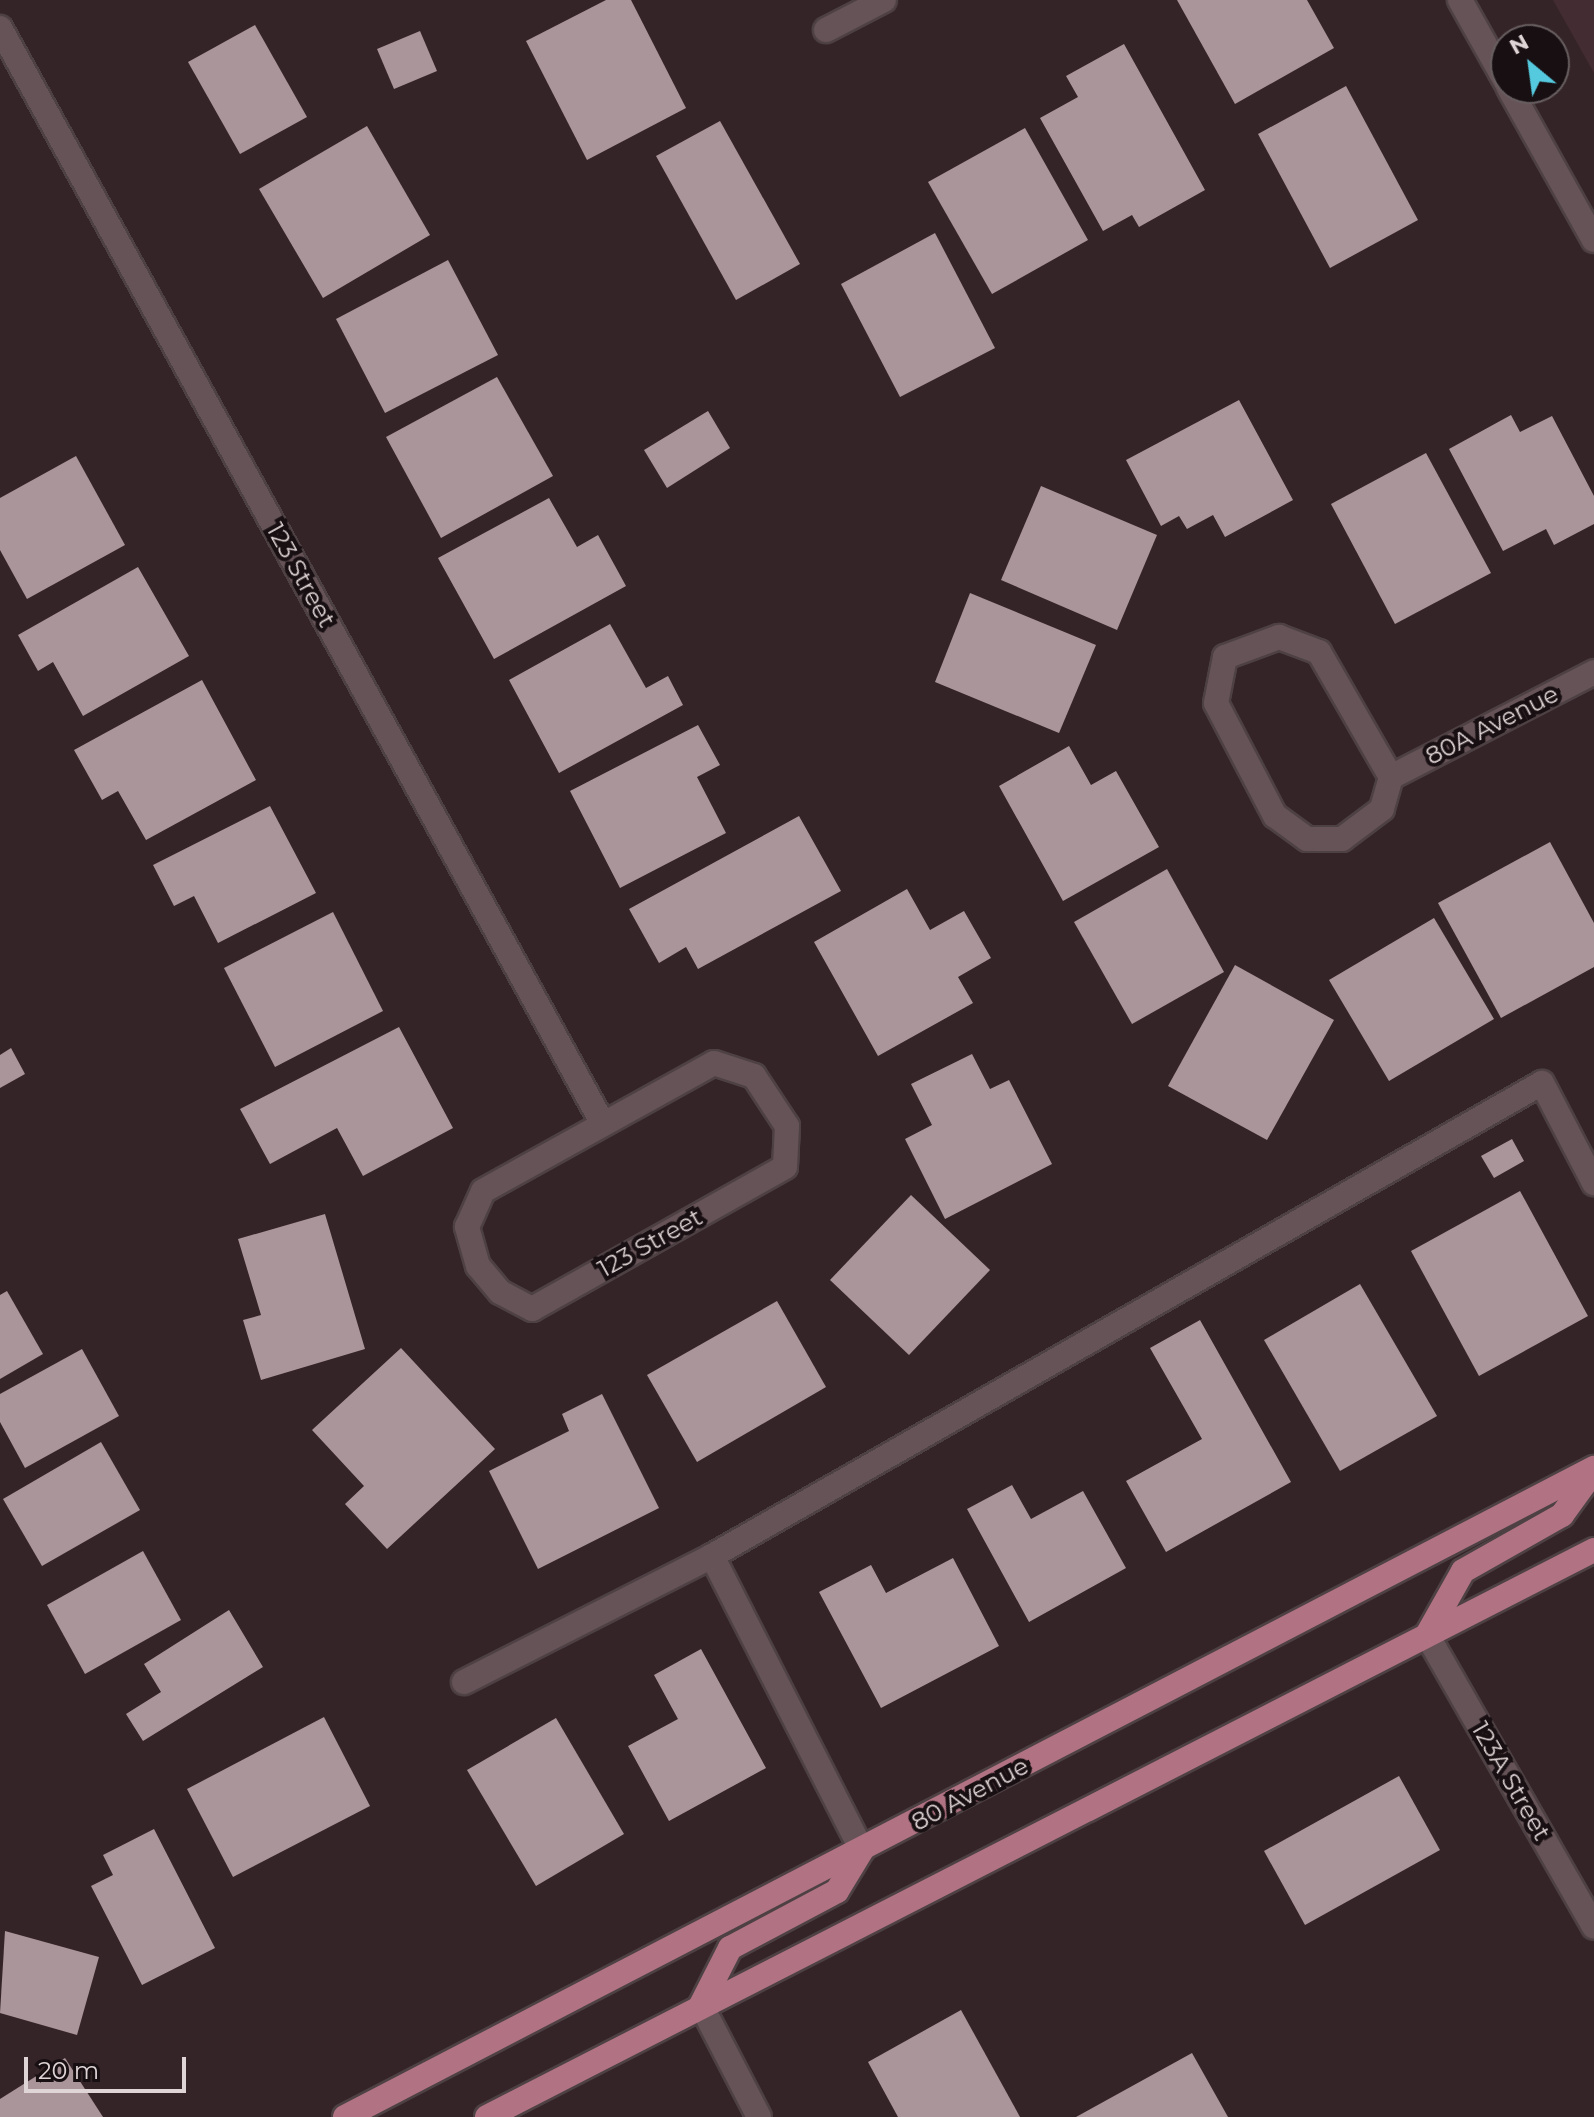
<!DOCTYPE html>
<html>
<head>
<meta charset="utf-8">
<style>
  body { margin:0 }
  #map { position:relative; width:1594px; height:2117px; overflow:hidden; background:#342428; font-family:Montserrat,sans-serif }
  div>[style] { position:absolute }
  [style*='--x'] { left:calc(var(--x)*1px); top:calc(var(--y)*1px); width:calc(var(--w)*1px); rotate:calc(var(--a)*1deg) }
  .built>* { inset:0; background:#432c32 }
  .building>* { inset:0; background:#aa959a }
  .roads { filter:drop-shadow(2px 0 #4e4144) drop-shadow(-2px 0 #4e4144) drop-shadow(0 2px #4e4144) drop-shadow(0 -2px #4e4144) }
  .minor>* { height:24px; margin:-12px; padding:0 12px; transform-origin:12px; border-radius:12px; background:#665358 }
  .major>* { height:24px; margin:-12px; padding:0 12px; transform-origin:12px; border-radius:12px; background:#b17384 }
  span { translate:-50% -50%; white-space:nowrap; text-align:center; line-height:1.15; -webkit-text-stroke:8px #170f11; paint-order:stroke }
  .street-label { font-size:24px; color:#dfd4d6 }
  .north { position:absolute; left:1490px; top:24px; width:80px; height:80px; box-sizing:border-box; background:#170f11; border:2px solid #675e60; border-radius:50%; rotate:331deg; font-size:22px; font-weight:700; line-height:32px; text-align:center; color:#dfd4d6 }
  .north::after { content:''; display:block; margin:auto; width:28px; height:36px; background:#55cadf; clip-path:polygon(50% 0,100% 100%,50% 72%,0 100%) }
  .scale { position:absolute; left:24px; top:2057px; width:162px; height:36px; box-sizing:border-box; border:4px solid #dfd4d6; border-top:0; padding-left:10px; font-size:24px; line-height:28px; white-space:nowrap; color:#dfd4d6; -webkit-text-stroke:6px #170f11; paint-order:stroke }
</style>
</head>
<body>
<div id="map">
  <div class="built">
    <i style="clip-path:polygon(1553px 0,1594px 0,1594px 73px)"></i>
  </div>
  <div class="building">
    <i style="clip-path:polygon(606px 0,631px 0,686px 108px,587px 160px,526px 41px)"></i>
    <i style="clip-path:polygon(1177px 0,1307px 0,1334px 48px,1235px 104px)"></i>
    <i style="clip-path:polygon(255px 25px,307px 117px,240px 154px,188px 62px)"></i>
    <i style="clip-path:polygon(420px 31px,437px 71px,394px 89px,377px 49px)"></i>
    <i style="clip-path:polygon(1124px 44px,1205px 190px,1139px 227px,1132px 215px,1103px 231px,1040px 118px,1078px 97px,1066px 76px)"></i>
    <i style="clip-path:polygon(1346px 86px,1418px 220px,1330px 268px,1258px 134px)"></i>
    <i style="clip-path:polygon(720px 121px,800px 264px,736px 300px,656px 156px)"></i>
    <i style="clip-path:polygon(367px 126px,430px 235px,323px 298px,259px 189px)"></i>
    <i style="clip-path:polygon(1025px 128px,1088px 240px,992px 294px,928px 182px)"></i>
    <i style="clip-path:polygon(935px 233px,995px 348px,900px 397px,841px 284px)"></i>
    <i style="clip-path:polygon(448px 260px,498px 355px,385px 413px,336px 319px)"></i>
    <i style="clip-path:polygon(497px 377px,553px 476px,441px 538px,386px 437px)"></i>
    <i style="clip-path:polygon(1239px 400px,1293px 500px,1225px 537px,1213px 515px,1187px 529px,1179px 516px,1161px 526px,1126px 460px)"></i>
    <i style="clip-path:polygon(708px 411px,730px 448px,667px 488px,644px 450px)"></i>
    <i style="clip-path:polygon(1511px 415px,1520px 432px,1552px 416px,1594px 496px,1594px 524px,1554px 545px,1546px 529px,1503px 551px,1449px 449px)"></i>
    <i style="clip-path:polygon(1426px 453px,1491px 573px,1395px 624px,1331px 504px)"></i>
    <i style="clip-path:polygon(76px 456px,125px 545px,27px 599px,0 550px,0 498px)"></i>
    <i style="clip-path:polygon(1041px 486px,1157px 535px,1117px 630px,1001px 580px)"></i>
    <i style="clip-path:polygon(549px 498px,577px 547px,598px 535px,626px 586px,494px 659px,438px 558px)"></i>
    <i style="clip-path:polygon(138px 567px,189px 656px,83px 716px,53px 662px,38px 671px,18px 635px)"></i>
    <i style="clip-path:polygon(970px 593px,1096px 645px,1059px 733px,935px 682px)"></i>
    <i style="clip-path:polygon(610px 624px,646px 688px,668px 676px,683px 705px,559px 773px,509px 680px)"></i>
    <i style="clip-path:polygon(202px 680px,256px 780px,146px 840px,118px 791px,102px 800px,74px 750px)"></i>
    <i style="clip-path:polygon(698px 725px,720px 765px,697px 777px,726px 833px,620px 888px,570px 791px)"></i>
    <i style="clip-path:polygon(1069px 746px,1091px 785px,1116px 771px,1159px 847px,1063px 901px,999px 786px)"></i>
    <i style="clip-path:polygon(270px 806px,316px 893px,218px 943px,194px 896px,174px 906px,153px 865px)"></i>
    <i style="clip-path:polygon(799px 816px,841px 891px,698px 969px,686px 947px,659px 963px,629px 909px)"></i>
    <i style="clip-path:polygon(1550px 842px,1594px 923px,1594px 967px,1501px 1018px,1438px 903px)"></i>
    <i style="clip-path:polygon(1167px 869px,1224px 972px,1132px 1024px,1074px 922px)"></i>
    <i style="clip-path:polygon(907px 889px,930px 930px,964px 911px,991px 958px,958px 977px,973px 1003px,878px 1056px,814px 942px)"></i>
    <i style="clip-path:polygon(333px 912px,383px 1011px,275px 1067px,224px 968px)"></i>
    <i style="clip-path:polygon(1434px 918px,1494px 1019px,1389px 1081px,1329px 980px)"></i>
    <i style="clip-path:polygon(1235px 965px,1334px 1020px,1267px 1140px,1168px 1086px)"></i>
    <i style="clip-path:polygon(399px 1027px,453px 1128px,363px 1176px,337px 1128px,270px 1164px,240px 1109px)"></i>
    <i style="clip-path:polygon(11px 1048px,25px 1074px,0 1088px,0 1055px)"></i>
    <i style="clip-path:polygon(972px 1054px,990px 1089px,1009px 1080px,1052px 1164px,945px 1219px,905px 1139px,932px 1125px,911px 1084px)"></i>
    <i style="clip-path:polygon(1512px 1139px,1524px 1161px,1494px 1178px,1481px 1156px)"></i>
    <i style="clip-path:polygon(1520px 1191px,1588px 1316px,1479px 1376px,1411px 1251px)"></i>
    <i style="clip-path:polygon(911px 1195px,990px 1270px,909px 1355px,830px 1280px)"></i>
    <i style="clip-path:polygon(325px 1214px,365px 1349px,261px 1380px,243px 1320px,261px 1315px,238px 1239px)"></i>
    <i style="clip-path:polygon(1360px 1284px,1437px 1416px,1340px 1471px,1264px 1340px)"></i>
    <i style="clip-path:polygon(7px 1291px,43px 1354px,0 1379px,0 1295px)"></i>
    <i style="clip-path:polygon(777px 1301px,826px 1387px,697px 1462px,647px 1375px)"></i>
    <i style="clip-path:polygon(1200px 1320px,1291px 1482px,1166px 1552px,1126px 1481px,1202px 1439px,1150px 1348px)"></i>
    <i style="clip-path:polygon(401px 1348px,495px 1449px,387px 1549px,345px 1504px,364px 1486px,312px 1430px)"></i>
    <i style="clip-path:polygon(82px 1349px,119px 1416px,25px 1468px,0 1422px,0 1394px)"></i>
    <i style="clip-path:polygon(602px 1394px,659px 1508px,538px 1569px,489px 1471px,569px 1431px,562px 1414px)"></i>
    <i style="clip-path:polygon(101px 1442px,140px 1510px,42px 1566px,3px 1499px)"></i>
    <i style="clip-path:polygon(1012px 1485px,1031px 1519px,1083px 1491px,1126px 1568px,1029px 1622px,967px 1509px)"></i>
    <i style="clip-path:polygon(143px 1551px,181px 1620px,85px 1674px,47px 1605px)"></i>
    <i style="clip-path:polygon(953px 1558px,999px 1646px,881px 1708px,819px 1592px,871px 1565px,886px 1593px)"></i>
    <i style="clip-path:polygon(229px 1610px,263px 1667px,143px 1741px,126px 1714px,161px 1692px,144px 1664px)"></i>
    <i style="clip-path:polygon(701px 1649px,766px 1768px,669px 1821px,628px 1746px,678px 1719px,654px 1675px)"></i>
    <i style="clip-path:polygon(324px 1717px,370px 1806px,233px 1877px,187px 1789px)"></i>
    <i style="clip-path:polygon(556px 1718px,624px 1834px,536px 1886px,467px 1770px)"></i>
    <i style="clip-path:polygon(1399px 1776px,1440px 1850px,1305px 1925px,1264px 1851px)"></i>
    <i style="clip-path:polygon(154px 1829px,215px 1948px,142px 1985px,91px 1886px,113px 1875px,103px 1855px)"></i>
    <i style="clip-path:polygon(5px 1931px,99px 1957px,77px 2035px,0 2013px)"></i>
    <i style="clip-path:polygon(961px 2010px,1020px 2117px,898px 2117px,868px 2062px)"></i>
    <i style="clip-path:polygon(1192px 2053px,1228px 2117px,1076px 2117px)"></i>
    <i style="clip-path:polygon(65px 2058px,103px 2117px,0 2117px,0 2099px)"></i>
  </div>
  <div class="roads">
    <div class="minor">
      <i style="--x:1460;--y:0;--w:94;--a:60.7"></i>
      <i style="--x:0;--y:28;--w:1249;--a:61.18"></i>
      <i style="--x:826;--y:30;--w:65;--a:-27.3"></i>
      <i style="--x:1509;--y:88;--w:174;--a:60.8"></i>
      <i style="--x:1279;--y:637;--w:43;--a:20.6"></i>
      <i style="--x:1319;--y:652;--w:144;--a:60.1"></i>
      <i style="--x:1391;--y:777;--w:33;--a:106"></i>
      <i style="--x:1382;--y:809;--w:50;--a:143.1"></i>
      <i style="--x:1342;--y:839;--w:35;--a:180"></i>
      <i style="--x:1307;--y:839;--w:39;--a:-144"></i>
      <i style="--x:1275;--y:816;--w:127;--a:-117.6"></i>
      <i style="--x:1216;--y:703;--w:47;--a:-78.9"></i>
      <i style="--x:1225;--y:657;--w:58;--a:-20.3"></i>
      <i style="--x:1391;--y:777;--w:229;--a:-27.3"></i>
      <i style="--x:714;--y:1063;--w:42;--a:18"></i>
      <i style="--x:754;--y:1076;--w:60;--a:56.6"></i>
      <i style="--x:787;--y:1126;--w:41;--a:92.8"></i>
      <i style="--x:785;--y:1167;--w:290;--a:150.7"></i>
      <i style="--x:532;--y:1309;--w:36;--a:-152"></i>
      <i style="--x:500;--y:1292;--w:34;--a:-130"></i>
      <i style="--x:478;--y:1266;--w:41;--a:-105.8"></i>
      <i style="--x:467;--y:1227;--w:39;--a:-66"></i>
      <i style="--x:483;--y:1191;--w:264;--a:-29"></i>
      <i style="--x:712;--y:1556;--w:330;--a:63"></i>
      <i style="--x:1427;--y:1635;--w:336;--a:60.2"></i>
      <i style="--x:464;--y:1682;--w:278;--a:-26.9"></i>
      <i style="--x:712;--y:1556;--w:955;--a:-29.68"></i>
      <i style="--x:1542;--y:1083;--w:113;--a:62.5"></i>
      <i style="--x:701;--y:2005;--w:126;--a:62.6"></i>
    </div>
    <div class="major">
      <i style="--x:1427;--y:1635;--w:73;--a:-60.6"></i>
      <i style="--x:1463;--y:1571;--w:114;--a:-29.5"></i>
      <i style="--x:1562;--y:1515;--w:54;--a:-54"></i>
      <i style="--x:701;--y:2005;--w:64;--a:-63"></i>
      <i style="--x:730;--y:1948;--w:121;--a:-28"></i>
      <i style="--x:837;--y:1891;--w:48;--a:-58.6"></i>
      <i style="--x:345;--y:2117;--w:1408;--a:-27.46"></i>
      <i style="--x:487;--y:2117;--w:1244;--a:-27.12"></i>
    </div>
  </div>
  <div class="street-label">
    <span style="left:301px;top:575px;rotate:61deg">123 Street</span>
    <span style="left:1492px;top:725px;rotate:-27deg">80A Avenue</span>
    <span style="left:650px;top:1243px;rotate:-29deg">123 Street</span>
    <span style="left:1511px;top:1781px;rotate:60deg">123A Street</span>
    <span style="left:970px;top:1794px;rotate:-28deg">80 Avenue</span>
  </div>
  <div class="north">N</div>
  <div class="scale">20 m</div>
</div>
</body>
</html>
